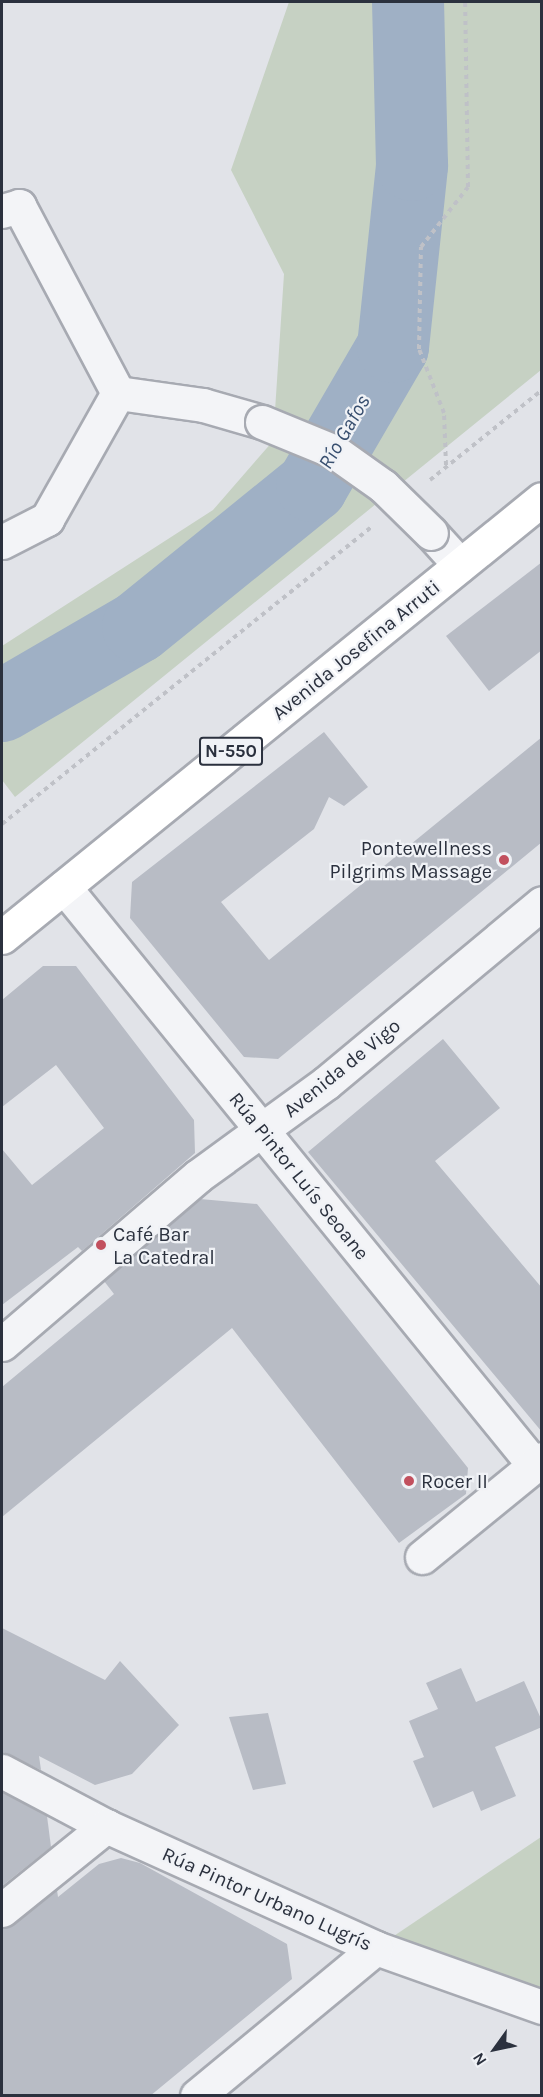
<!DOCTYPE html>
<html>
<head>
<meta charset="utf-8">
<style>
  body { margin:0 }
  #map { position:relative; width:543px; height:2097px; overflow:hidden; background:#e1e3e8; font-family:Karla,sans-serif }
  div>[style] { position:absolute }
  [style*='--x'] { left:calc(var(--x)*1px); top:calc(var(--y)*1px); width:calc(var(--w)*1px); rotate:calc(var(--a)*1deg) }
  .green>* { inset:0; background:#c6d1c3 }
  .river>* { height:72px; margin:-36px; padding:0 36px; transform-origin:36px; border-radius:36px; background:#9fb0c5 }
  .building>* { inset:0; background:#b8bcc5 }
  .path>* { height:4px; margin-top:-2px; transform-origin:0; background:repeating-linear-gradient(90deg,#bfc1c7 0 4.5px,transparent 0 9px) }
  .roads { filter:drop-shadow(2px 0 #a7aab2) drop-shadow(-2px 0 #a7aab2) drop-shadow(0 2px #a7aab2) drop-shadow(0 -2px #a7aab2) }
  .minor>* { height:33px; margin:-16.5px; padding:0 16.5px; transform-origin:16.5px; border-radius:16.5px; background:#f3f4f7 }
  .highway>* { height:33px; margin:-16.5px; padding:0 16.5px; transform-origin:16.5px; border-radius:16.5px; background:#fff }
  .bridges { filter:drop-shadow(2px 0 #a7aab2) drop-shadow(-2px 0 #a7aab2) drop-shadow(0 2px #a7aab2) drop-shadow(0 -2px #a7aab2) }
  .minor-bridge>* { height:33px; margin:-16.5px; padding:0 16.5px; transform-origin:16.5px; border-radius:16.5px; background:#f3f4f7 }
  .dots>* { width:16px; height:16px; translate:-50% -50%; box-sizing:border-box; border:3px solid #f0f2f6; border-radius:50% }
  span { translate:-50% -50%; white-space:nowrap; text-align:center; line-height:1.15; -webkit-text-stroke:4.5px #f0f2f6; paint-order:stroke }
  .shield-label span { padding:2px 4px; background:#f0f2f6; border:2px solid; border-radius:4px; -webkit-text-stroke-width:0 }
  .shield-label { font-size:18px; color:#2b313e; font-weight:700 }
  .street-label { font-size:20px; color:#2b313e }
  .poi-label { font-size:20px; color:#2b313e }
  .right { translate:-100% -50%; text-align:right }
  .left { translate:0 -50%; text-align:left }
  .water-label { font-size:21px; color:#384f6f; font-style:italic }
  .frame { position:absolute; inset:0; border:3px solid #2b313e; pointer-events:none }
  .north { position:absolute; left:465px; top:2019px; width:60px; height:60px; -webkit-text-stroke:4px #f0f2f6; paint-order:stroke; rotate:237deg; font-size:16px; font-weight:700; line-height:24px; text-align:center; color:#2b313e }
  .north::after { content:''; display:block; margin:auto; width:21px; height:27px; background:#2b313e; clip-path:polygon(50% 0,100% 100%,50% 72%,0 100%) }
</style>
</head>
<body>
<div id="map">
  <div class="green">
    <i style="clip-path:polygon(289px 2px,541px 2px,541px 370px,15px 797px,2px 780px,2px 646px,213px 510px,273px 441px,284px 274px,231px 170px)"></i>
    <i style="clip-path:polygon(541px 1837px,541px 2002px,376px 1948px)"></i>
  </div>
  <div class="river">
    <i style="--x:2;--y:706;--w:157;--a:-30.2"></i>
    <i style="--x:138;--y:627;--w:224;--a:-39"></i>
    <i style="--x:312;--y:486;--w:161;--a:-59.8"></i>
    <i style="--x:393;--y:347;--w:183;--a:-84"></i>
    <i style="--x:412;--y:165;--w:163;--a:-91.4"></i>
  </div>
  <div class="building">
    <i style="clip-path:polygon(542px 562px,542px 650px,489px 691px,446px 636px)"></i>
    <i style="clip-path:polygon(324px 732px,368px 787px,344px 806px,329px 797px,314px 829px,221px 902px,269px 960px,542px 737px,542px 842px,278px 1059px,244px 1057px,130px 918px,132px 882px)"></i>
    <i style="clip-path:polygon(43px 966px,76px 966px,194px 1120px,195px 1153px,82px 1251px,78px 1247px,2px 1305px,2px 1149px,32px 1185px,104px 1128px,56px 1065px,2px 1107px,2px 1000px)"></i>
    <i style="clip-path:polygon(443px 1039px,500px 1108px,435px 1161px,542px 1288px,542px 1432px,308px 1152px)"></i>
    <i style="clip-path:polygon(200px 1199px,257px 1204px,468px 1468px,466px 1494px,399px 1543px,232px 1328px,2px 1517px,2px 1387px,114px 1294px,104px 1281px)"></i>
    <i style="clip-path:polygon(2px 1628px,105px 1680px,120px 1661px,179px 1725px,132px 1774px,95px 1785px,39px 1756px,41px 1770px,2px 1752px)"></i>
    <i style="clip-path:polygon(461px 1668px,476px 1702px,524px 1681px,542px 1721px,542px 1727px,495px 1747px,516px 1796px,481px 1811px,473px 1791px,433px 1808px,413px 1761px,424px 1757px,409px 1721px,438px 1709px,426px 1683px)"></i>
    <i style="clip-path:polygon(268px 1713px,286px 1784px,253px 1790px,229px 1717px)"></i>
    <i style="clip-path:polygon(2px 1792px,47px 1816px,51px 1847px,2px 1886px)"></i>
    <i style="clip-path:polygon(121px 1858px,140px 1863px,287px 1944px,292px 1979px,150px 2096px,2px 2096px,2px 1928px,14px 1925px,57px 1890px,58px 1897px,99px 1864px)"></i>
  </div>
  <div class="path">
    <i style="--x:446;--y:465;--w:52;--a:-92.2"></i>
    <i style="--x:444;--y:413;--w:69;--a:-111.3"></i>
    <i style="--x:419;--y:349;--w:102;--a:-88.9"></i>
    <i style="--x:421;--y:247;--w:76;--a:-51.9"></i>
    <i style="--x:468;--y:187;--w:185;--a:-90.9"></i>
    <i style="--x:430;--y:480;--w:144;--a:-38.8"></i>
    <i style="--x:2;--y:824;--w:475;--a:-38.8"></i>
  </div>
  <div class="roads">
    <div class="minor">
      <i style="--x:2;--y:211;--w:18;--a:-16"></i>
      <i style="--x:19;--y:206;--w:212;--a:62.1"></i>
      <i style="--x:118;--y:393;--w:86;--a:8"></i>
      <i style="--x:203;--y:405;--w:61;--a:16.1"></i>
      <i style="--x:431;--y:533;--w:43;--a:47.8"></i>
      <i style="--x:2;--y:542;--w:51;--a:-27.1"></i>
      <i style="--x:47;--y:519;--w:145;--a:-60.6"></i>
      <i style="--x:64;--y:887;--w:745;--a:50.88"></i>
      <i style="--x:2;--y:1344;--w:258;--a:-40.6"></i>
      <i style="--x:198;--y:1176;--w:158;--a:-36"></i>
      <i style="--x:326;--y:1083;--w:281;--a:-39.8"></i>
      <i style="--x:422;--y:1557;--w:155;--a:-39.2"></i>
      <i style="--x:2;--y:1771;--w:118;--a:27.9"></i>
      <i style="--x:106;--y:1826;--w:296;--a:24.3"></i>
      <i style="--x:376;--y:1948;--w:176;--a:19.6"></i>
      <i style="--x:2;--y:1910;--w:134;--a:-38.9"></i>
      <i style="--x:197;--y:2096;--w:232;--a:-39.6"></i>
    </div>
    <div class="highway">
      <i style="--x:2;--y:937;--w:695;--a:-39.05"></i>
    </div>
  </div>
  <div class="bridges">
    <div class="minor-bridge">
      <i style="--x:262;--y:422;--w:79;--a:22.3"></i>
      <i style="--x:335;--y:452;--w:59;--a:35.3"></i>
      <i style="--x:383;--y:486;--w:67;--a:44.4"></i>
    </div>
  </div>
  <div class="dots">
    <i style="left:504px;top:860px;background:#c2505e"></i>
    <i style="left:101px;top:1245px;background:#c2505e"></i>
    <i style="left:409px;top:1481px;background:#c2505e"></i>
  </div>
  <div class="shield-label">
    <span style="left:231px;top:751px">N-550</span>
  </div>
  <div class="street-label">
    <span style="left:356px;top:650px;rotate:-39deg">Avenida Josefina Arruti</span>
    <span style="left:342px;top:1068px;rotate:-39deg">Avenida de Vigo</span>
    <span style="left:299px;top:1176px;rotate:51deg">Rúa Pintor Luís Seoane</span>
    <span style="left:267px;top:1899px;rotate:24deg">Rúa Pintor Urbano Lugrís</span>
  </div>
  <div class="poi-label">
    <span class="right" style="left:492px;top:860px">Pontewellness<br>Pilgrims Massage</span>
    <span class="left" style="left:113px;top:1246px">Café Bar<br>La Catedral</span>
    <span class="left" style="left:421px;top:1481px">Rocer II</span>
  </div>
  <div class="water-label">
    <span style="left:344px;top:432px;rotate:-60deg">Río Gafos</span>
  </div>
  <div class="frame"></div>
  <div class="north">N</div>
</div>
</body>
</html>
